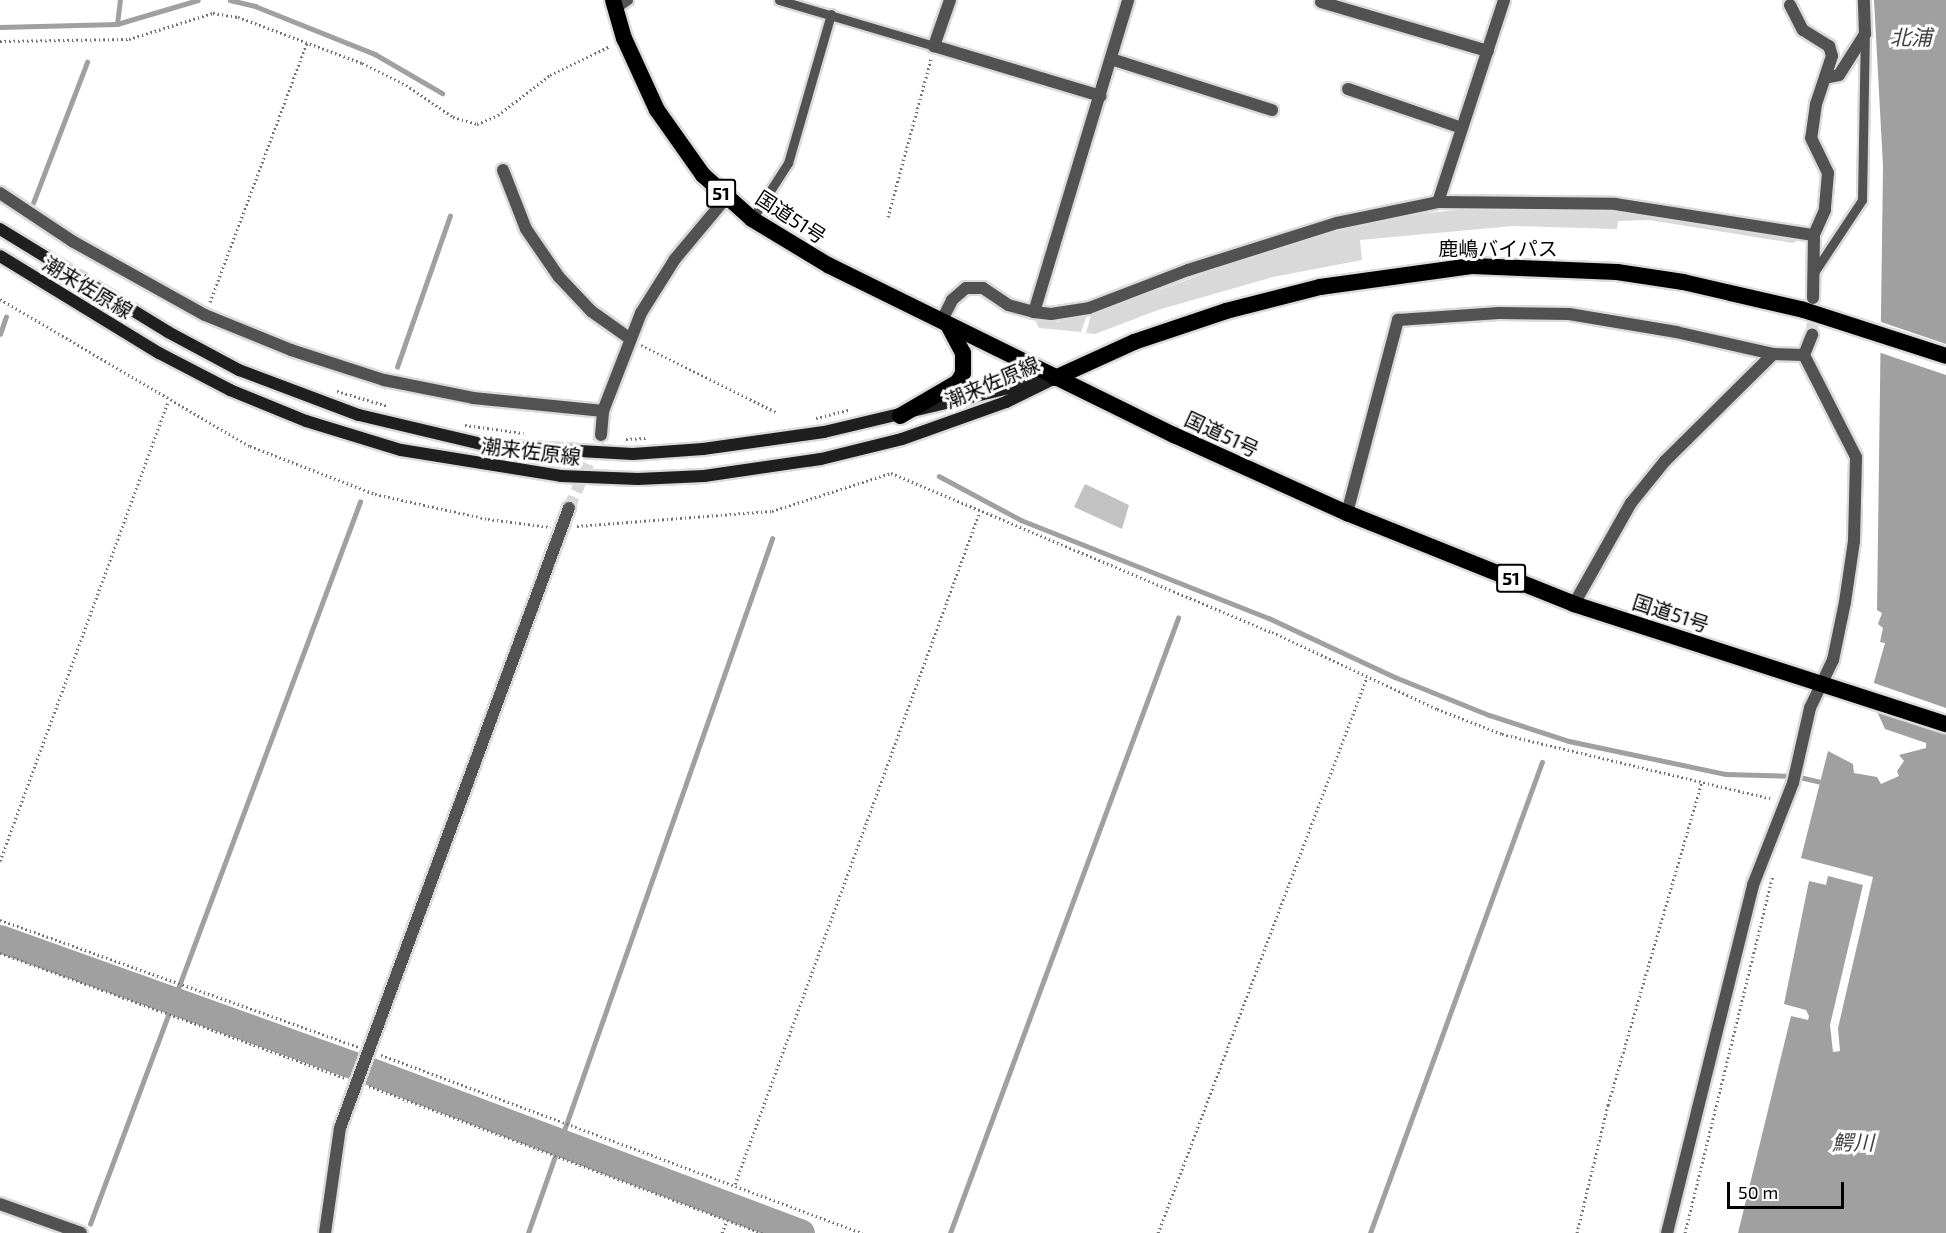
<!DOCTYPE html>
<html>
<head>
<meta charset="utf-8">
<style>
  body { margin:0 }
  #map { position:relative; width:1946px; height:1233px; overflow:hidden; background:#fff; font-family:"Exo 2","Noto Sans JP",sans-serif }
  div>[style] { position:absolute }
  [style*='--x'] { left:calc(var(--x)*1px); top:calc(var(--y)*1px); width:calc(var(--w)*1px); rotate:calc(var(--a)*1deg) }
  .green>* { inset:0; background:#d9d9d9 }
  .water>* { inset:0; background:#a0a0a0 }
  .pier>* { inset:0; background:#fff }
  .stream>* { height:4.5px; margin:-2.25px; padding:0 2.25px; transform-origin:2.25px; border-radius:2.25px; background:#a0a0a0 }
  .river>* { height:28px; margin:-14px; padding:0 14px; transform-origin:14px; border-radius:14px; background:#a0a0a0 }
  .building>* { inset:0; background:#c2c2c2 }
  .minor-tunnel>* { height:12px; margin-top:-6px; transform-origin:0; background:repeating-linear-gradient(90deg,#d9d9d9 0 12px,transparent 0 18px) }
  .path>* { height:3px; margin-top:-1.5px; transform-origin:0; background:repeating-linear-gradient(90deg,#747474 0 1.5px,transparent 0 4.5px) }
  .roads { filter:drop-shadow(2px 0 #dbdbdb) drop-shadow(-2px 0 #dbdbdb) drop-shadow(0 2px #dbdbdb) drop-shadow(0 -2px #dbdbdb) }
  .service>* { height:9px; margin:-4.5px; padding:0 4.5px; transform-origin:4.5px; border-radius:4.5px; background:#525252 }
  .minor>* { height:12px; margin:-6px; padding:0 6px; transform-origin:6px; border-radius:6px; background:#525252 }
  .secondary>* { height:12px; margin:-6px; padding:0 6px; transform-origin:6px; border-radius:6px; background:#1f1f1f }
  .trunk>* { height:16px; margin:-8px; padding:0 8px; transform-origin:8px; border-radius:8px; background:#000 }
  span { translate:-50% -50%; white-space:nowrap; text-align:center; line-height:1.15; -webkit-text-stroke:6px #fff; paint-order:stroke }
  .shield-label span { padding:2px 4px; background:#fff; border:2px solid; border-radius:4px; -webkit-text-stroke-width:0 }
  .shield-label { font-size:18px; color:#000; font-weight:700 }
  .street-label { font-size:20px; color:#000 }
  .water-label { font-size:21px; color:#414141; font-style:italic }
  .scale { position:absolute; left:1727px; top:1182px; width:117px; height:27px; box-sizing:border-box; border:3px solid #000; border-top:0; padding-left:8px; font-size:18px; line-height:21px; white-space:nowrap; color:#000; -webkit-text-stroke:4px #fff; paint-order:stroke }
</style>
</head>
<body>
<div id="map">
  <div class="green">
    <i style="clip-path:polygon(1489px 207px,1590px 208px,1685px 218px,1798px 240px,1793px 243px,1649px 220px,1618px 221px,1617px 229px,1513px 226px,1360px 240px,1362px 260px,1273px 277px,1158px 310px,1095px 334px,1086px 333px,1091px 315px,1316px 233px,1416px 214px)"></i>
    <i style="clip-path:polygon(1087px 315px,1081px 332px,1039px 328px,1035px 320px,1057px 322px)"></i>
  </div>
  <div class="water">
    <i style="clip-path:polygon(1874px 0,1946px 0,1946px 1233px,1738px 1233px,1791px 1016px,1808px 1020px,1809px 1016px,1806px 1010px,1784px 1004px,1809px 881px,1826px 885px,1828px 876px,1863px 885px,1830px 1025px,1833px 1052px,1840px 1051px,1838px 1028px,1873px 877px,1801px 858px,1828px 751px,1853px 764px,1854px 773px,1877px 777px,1881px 784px,1899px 776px,1897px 771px,1904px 761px,1899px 755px,1926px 748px,1926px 743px,1885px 729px,1870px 696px,1885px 643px,1880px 642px,1883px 628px,1878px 624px,1882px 613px,1877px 610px,1883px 166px)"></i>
  </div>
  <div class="pier">
    <i style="clip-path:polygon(1878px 321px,1946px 344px,1946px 375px,1878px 352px)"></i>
    <i style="clip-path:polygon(1871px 682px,1946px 708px,1946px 733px,1871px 707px,1867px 696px)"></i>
  </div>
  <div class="stream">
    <i style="--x:230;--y:0;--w:26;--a:13"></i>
    <i style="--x:255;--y:6;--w:129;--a:21.8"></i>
    <i style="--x:375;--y:54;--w:78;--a:30.2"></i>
    <i style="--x:117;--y:24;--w:24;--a:-83"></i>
    <i style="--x:0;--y:27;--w:117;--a:-1.5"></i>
    <i style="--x:117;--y:24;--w:84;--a:-16.5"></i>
    <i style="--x:33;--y:203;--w:151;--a:-69"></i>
    <i style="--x:0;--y:334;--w:18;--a:-71"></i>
    <i style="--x:397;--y:367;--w:160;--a:-70.7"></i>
    <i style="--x:939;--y:476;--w:93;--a:28.2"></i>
    <i style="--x:1021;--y:520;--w:267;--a:21.6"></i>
    <i style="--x:1269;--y:618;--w:139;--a:25.1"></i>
    <i style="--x:1395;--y:677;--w:101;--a:22"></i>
    <i style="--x:1489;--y:715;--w:84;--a:18"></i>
    <i style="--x:1569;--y:741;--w:160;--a:11.9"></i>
    <i style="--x:1726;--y:774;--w:69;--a:1.7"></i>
    <i style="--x:1795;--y:776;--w:27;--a:13"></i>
    <i style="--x:90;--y:1224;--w:771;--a:-69.5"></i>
    <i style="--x:528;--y:1233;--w:736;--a:-70.63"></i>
    <i style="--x:950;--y:1233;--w:656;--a:-69.66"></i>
    <i style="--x:1370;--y:1233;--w:501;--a:-69.94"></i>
  </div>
  <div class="river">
    <i style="--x:0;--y:939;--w:383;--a:19.7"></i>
    <i style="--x:361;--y:1068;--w:470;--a:20.6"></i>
  </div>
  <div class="building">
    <i style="clip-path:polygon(1085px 484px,1129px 505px,1122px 529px,1074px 507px)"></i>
  </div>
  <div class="minor-tunnel">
    <i style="--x:1812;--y:335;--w:29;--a:-88"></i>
    <i style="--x:569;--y:508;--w:80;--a:-66.3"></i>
  </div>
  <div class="path">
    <i style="--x:0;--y:41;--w:129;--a:-0.9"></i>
    <i style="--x:129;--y:39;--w:88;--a:-17.2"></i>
    <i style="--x:213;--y:13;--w:25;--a:9"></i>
    <i style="--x:238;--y:17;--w:132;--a:20.4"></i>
    <i style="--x:362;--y:63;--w:49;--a:26.6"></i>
    <i style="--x:406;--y:85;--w:57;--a:34.2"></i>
    <i style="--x:453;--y:117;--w:25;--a:16"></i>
    <i style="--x:477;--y:124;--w:23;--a:-23"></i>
    <i style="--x:498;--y:115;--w:66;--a:-37.6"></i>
    <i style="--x:550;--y:75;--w:67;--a:-25.8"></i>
    <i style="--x:888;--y:217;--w:164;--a:-74.8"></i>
    <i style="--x:0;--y:299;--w:290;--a:30.5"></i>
    <i style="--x:250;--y:446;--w:134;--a:21"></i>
    <i style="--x:375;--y:494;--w:116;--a:12.5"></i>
    <i style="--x:488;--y:519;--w:63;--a:7.4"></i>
    <i style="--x:210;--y:302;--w:277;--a:-69.5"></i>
    <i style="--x:641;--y:345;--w:151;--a:26.4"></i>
    <i style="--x:337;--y:391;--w:53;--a:16.4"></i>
    <i style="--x:816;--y:418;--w:34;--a:-14"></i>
    <i style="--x:465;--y:425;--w:59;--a:7.9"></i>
    <i style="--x:626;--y:439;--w:20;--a:-3"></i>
    <i style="--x:577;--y:526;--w:196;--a:-4.4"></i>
    <i style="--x:772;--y:511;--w:125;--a:-17.7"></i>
    <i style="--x:891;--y:473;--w:413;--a:22.7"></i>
    <i style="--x:1272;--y:632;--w:182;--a:25"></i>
    <i style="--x:1437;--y:709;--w:70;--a:21"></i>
    <i style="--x:1502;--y:734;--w:278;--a:13.5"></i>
    <i style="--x:0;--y:861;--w:490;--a:-69.9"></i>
    <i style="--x:0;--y:920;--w:380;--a:19.5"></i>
    <i style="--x:0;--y:953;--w:367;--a:19.9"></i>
    <i style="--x:381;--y:1055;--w:513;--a:20.31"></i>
    <i style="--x:369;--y:1086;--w:420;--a:20.5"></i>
    <i style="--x:735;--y:1184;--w:716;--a:-70"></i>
    <i style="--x:722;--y:1233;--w:14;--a:-69"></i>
    <i style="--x:1158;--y:1233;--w:594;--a:-69.4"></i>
    <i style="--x:1577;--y:1233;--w:132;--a:-76.4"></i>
    <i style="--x:1608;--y:1105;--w:336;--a:-73.8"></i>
    <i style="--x:1685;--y:1233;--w:368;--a:-76.2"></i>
  </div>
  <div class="roads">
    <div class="service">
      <i style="--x:779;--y:0;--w:162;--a:16.5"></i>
      <i style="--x:615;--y:9;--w:16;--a:-35"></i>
      <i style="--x:752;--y:219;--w:67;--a:-57.3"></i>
      <i style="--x:788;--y:163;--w:155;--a:-73.9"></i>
      <i style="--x:1815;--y:271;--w:85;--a:-56.5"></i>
      <i style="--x:1862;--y:200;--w:166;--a:-89"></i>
    </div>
    <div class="minor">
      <i style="--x:950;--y:0;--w:49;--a:109.2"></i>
      <i style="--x:934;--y:46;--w:174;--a:16.7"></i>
      <i style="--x:1321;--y:2;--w:174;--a:16.4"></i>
      <i style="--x:1790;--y:5;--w:28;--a:63"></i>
      <i style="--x:1803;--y:30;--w:31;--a:32"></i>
      <i style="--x:1829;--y:46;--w:10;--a:73"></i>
      <i style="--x:1832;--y:56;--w:51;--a:108.4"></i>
      <i style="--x:1816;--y:104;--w:34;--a:98"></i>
      <i style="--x:1811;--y:138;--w:39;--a:64"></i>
      <i style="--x:1828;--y:173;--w:37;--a:95"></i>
      <i style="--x:1825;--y:210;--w:27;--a:114"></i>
      <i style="--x:1111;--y:59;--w:169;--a:17.6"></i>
      <i style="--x:1825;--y:78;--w:14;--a:-12"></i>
      <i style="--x:1839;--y:75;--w:49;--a:-57.6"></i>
      <i style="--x:1865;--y:34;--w:34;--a:-92"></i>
      <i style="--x:1348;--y:89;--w:120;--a:18.9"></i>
      <i style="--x:503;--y:170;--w:63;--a:68.7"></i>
      <i style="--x:526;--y:229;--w:58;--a:55.5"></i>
      <i style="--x:559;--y:277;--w:47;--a:46.7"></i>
      <i style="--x:591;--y:311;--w:47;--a:35.4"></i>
      <i style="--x:0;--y:193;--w:87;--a:33.7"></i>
      <i style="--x:72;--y:241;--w:152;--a:29.1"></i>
      <i style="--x:205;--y:315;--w:93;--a:22.1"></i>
      <i style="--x:291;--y:350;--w:98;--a:17.9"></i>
      <i style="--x:384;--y:380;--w:91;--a:11.4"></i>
      <i style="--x:473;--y:398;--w:131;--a:5.7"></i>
      <i style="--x:1438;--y:202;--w:213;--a:-71.9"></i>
      <i style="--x:1034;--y:312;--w:326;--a:-73.2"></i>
      <i style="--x:941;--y:322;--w:25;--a:-63"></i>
      <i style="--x:952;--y:300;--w:18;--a:-41"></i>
      <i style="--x:966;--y:288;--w:17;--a:0"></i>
      <i style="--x:983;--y:288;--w:30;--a:34"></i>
      <i style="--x:1008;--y:305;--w:27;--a:15"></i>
      <i style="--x:1034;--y:312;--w:17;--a:7"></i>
      <i style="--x:1051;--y:314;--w:38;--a:-9"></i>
      <i style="--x:1089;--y:308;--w:106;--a:-21"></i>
      <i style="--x:1188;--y:270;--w:156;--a:-17.5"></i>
      <i style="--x:1337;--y:223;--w:103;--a:-11.7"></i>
      <i style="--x:1438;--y:202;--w:177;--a:0.6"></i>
      <i style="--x:1615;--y:204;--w:201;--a:8.9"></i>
      <i style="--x:1814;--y:235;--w:63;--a:90.9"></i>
      <i style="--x:1804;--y:355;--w:22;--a:-68"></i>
      <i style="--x:601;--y:435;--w:24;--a:-85"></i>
      <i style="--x:603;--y:411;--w:105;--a:-68.8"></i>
      <i style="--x:641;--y:313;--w:64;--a:-57.8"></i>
      <i style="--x:675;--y:259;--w:80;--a:-50.1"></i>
      <i style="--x:1347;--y:513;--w:200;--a:-75.2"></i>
      <i style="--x:1398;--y:320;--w:101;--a:-4"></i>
      <i style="--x:1499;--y:313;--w:70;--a:0.8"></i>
      <i style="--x:1569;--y:314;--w:109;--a:9.5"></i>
      <i style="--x:1676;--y:332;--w:99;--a:12.8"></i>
      <i style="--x:1773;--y:354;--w:31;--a:2"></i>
      <i style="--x:1574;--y:604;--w:116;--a:-60.6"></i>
      <i style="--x:1631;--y:503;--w:54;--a:-51"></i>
      <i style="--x:1665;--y:461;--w:152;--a:-44.7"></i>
      <i style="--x:0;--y:1204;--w:86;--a:19.7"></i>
      <i style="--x:325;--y:1233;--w:106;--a:-81.9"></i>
      <i style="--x:340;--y:1128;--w:661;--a:-69.73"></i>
      <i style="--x:1667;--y:1233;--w:358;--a:-76.1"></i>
      <i style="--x:1753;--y:885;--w:110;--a:-68.6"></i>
      <i style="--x:1793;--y:783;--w:77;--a:-77.2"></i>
      <i style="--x:1810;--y:708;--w:53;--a:-64.4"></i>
      <i style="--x:1833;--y:660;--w:59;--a:-78.3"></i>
      <i style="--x:1845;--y:602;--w:62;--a:-81.6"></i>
      <i style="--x:1854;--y:541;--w:84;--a:-88.6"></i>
      <i style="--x:1856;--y:457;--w:114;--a:-117"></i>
    </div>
    <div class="secondary">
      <i style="--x:0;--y:229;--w:197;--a:31.5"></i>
      <i style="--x:168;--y:332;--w:81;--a:28.2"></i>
      <i style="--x:239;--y:370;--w:128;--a:20.6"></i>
      <i style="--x:359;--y:415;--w:135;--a:13.3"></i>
      <i style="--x:490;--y:446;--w:143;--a:3.2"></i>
      <i style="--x:633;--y:454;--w:70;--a:-4.1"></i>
      <i style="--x:703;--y:449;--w:122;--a:-8"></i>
      <i style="--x:824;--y:432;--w:224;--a:-13.4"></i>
      <i style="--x:0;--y:256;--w:186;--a:31.4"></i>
      <i style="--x:159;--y:353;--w:80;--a:27.5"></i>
      <i style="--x:230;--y:390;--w:82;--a:22.2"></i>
      <i style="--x:306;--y:421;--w:99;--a:17"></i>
      <i style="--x:401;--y:450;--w:162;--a:9.2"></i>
      <i style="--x:561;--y:476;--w:77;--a:2.2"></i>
      <i style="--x:638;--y:479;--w:66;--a:-2.6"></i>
      <i style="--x:704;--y:476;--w:118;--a:-8.3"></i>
      <i style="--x:821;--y:459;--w:83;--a:-13.9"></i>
      <i style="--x:902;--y:439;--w:110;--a:-19.6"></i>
      <i style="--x:1006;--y:402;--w:55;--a:-26.1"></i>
    </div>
    <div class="trunk">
      <i style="--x:613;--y:0;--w:40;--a:74"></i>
      <i style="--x:624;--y:38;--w:79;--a:65.4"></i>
      <i style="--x:657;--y:110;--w:80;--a:54.7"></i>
      <i style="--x:703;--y:175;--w:66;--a:41.9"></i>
      <i style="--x:752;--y:219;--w:89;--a:31.2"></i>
      <i style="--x:828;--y:265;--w:386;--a:26.2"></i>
      <i style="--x:1174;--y:435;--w:190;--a:24.3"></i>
      <i style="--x:1347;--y:513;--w:245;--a:21.8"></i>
      <i style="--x:1574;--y:604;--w:391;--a:17.9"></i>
      <i style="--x:1055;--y:378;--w:87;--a:-24.5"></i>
      <i style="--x:1134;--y:342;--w:97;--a:-18.6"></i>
      <i style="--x:1226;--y:311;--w:97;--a:-14.3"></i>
      <i style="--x:1320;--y:287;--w:153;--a:-7.9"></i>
      <i style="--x:1472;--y:266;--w:145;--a:2.4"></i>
      <i style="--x:1617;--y:272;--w:67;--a:8.6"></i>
      <i style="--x:1683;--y:282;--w:124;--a:13"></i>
      <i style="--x:1804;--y:310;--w:149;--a:17.9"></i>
      <i style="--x:900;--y:416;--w:67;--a:-30.4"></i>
      <i style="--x:958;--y:382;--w:10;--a:-61"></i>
      <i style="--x:963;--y:373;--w:20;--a:-90"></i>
      <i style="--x:963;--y:353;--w:32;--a:-118"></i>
    </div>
  </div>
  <div class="shield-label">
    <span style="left:721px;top:193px">51</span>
    <span style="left:1511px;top:578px">51</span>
  </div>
  <div class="street-label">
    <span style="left:791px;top:217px;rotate:33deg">国道51号</span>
    <span style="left:1498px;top:248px">鹿嶋バイパス</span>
    <span style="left:88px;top:287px;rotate:31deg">潮来佐原線</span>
    <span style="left:992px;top:382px;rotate:-23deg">潮来佐原線</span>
    <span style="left:1222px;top:434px;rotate:25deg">国道51号</span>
    <span style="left:531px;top:451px;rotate:7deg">潮来佐原線</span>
    <span style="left:1671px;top:613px;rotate:18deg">国道51号</span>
  </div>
  <div class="water-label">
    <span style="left:1911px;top:37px">北浦</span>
    <span style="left:1853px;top:1142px">鰐川</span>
  </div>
  <div class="scale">50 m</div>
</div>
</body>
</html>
